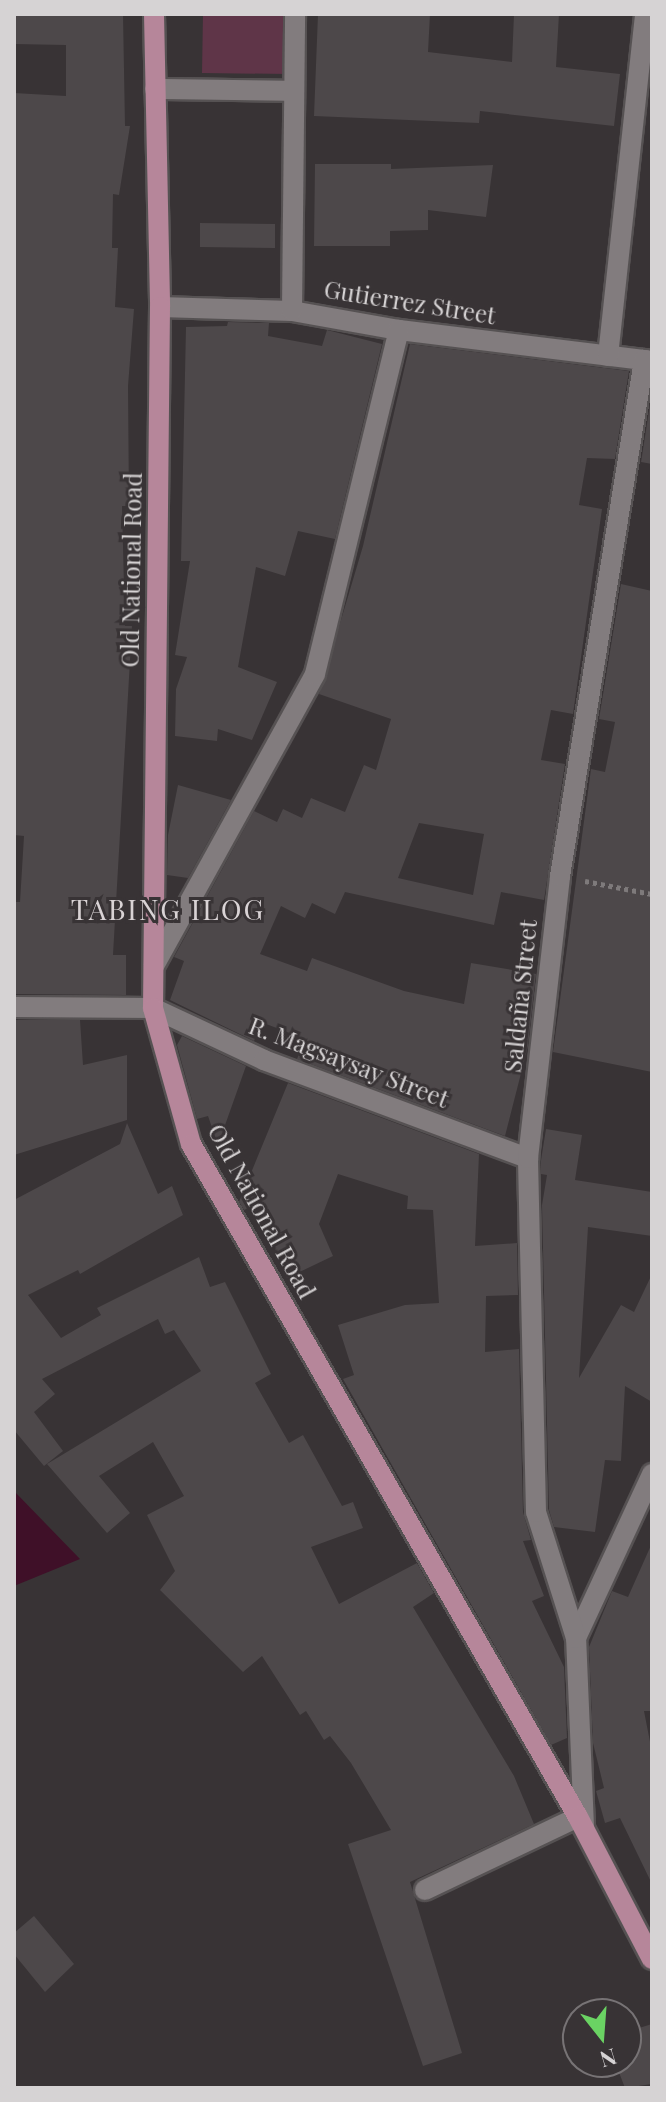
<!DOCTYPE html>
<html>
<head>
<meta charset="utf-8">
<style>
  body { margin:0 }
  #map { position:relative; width:666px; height:2102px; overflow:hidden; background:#383335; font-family:"Playfair Display",serif }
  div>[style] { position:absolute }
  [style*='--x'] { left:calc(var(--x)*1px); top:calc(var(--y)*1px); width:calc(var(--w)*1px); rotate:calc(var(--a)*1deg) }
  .green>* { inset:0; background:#5f3548 }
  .water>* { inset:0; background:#3f1028 }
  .building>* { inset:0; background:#4d484a }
  .path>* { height:5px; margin-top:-2.5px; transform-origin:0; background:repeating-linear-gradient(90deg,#7e7a7b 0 4px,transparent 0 8px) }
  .roads { filter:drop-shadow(2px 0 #565253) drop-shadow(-2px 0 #565253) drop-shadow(0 2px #565253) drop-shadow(0 -2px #565253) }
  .minor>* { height:20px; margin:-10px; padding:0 10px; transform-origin:10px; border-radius:10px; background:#827c7e }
  .major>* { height:20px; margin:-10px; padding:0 10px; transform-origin:10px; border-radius:10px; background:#b6869a }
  span { translate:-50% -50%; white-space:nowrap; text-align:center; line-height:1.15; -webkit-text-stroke:6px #383335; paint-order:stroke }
  .street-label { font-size:24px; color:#d6d3d4 }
  .quarter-label { font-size:28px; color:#d9d3d5; letter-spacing:2px }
  .frame { position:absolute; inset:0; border:16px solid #d6d3d4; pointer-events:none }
  .north { position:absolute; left:562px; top:1998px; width:80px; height:80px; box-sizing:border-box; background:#383335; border:2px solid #777375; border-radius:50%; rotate:163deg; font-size:22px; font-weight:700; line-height:32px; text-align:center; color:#d6d3d4 }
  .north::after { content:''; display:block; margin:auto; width:28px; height:36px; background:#6ad363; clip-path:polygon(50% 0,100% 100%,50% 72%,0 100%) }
</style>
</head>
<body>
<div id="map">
  <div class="green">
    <i style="clip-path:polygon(203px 14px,289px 14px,288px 74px,202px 73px)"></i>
  </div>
  <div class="water">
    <i style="clip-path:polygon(14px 1491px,80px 1559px,14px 1586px)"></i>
  </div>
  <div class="building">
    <i style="clip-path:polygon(14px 14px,123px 14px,125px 126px,130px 126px,119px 195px,113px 194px,112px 248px,118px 248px,115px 307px,134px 309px,128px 386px,129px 506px,122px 506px,125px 626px,132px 626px,113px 955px,126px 955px,126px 995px,14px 994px,14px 902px,20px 902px,24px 836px,14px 835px,14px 93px,66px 96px,66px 45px,14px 44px)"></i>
    <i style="clip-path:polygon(318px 14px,430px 14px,428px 52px,512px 62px,514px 14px,559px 14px,556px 67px,620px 74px,614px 126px,480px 111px,479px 123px,314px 116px)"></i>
    <i style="clip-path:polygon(315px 164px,391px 164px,391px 169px,493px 165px,486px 217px,428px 210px,428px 230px,390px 231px,390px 246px,314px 246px)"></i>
    <i style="clip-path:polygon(200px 223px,275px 224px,275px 248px,200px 247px)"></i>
    <i style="clip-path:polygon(228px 322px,269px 323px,268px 336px,322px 346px,327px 330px,382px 344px,335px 539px,298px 531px,285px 576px,256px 567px,238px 667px,277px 682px,252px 740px,218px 729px,217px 741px,175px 736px,176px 689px,187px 657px,175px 655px,190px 561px,181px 561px,186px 327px,227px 326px)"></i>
    <i style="clip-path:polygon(evenodd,410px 344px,629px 371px,615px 459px,587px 458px,579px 505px,602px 509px,573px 714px,551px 710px,541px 760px,565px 764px,544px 900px,501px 892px,494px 925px,345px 892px,335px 914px,312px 903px,305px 918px,281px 906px,260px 954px,307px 971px,312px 958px,404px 991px,464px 1004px,471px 963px,536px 974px,528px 1046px,505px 1136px,297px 1059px,305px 1039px,261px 1022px,254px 1041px,170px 1000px,184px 961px,174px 957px,254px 811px,277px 822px,283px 809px,302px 818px,311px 798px,345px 812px,364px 765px,376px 770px,391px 719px,319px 694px,363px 546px,410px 344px,419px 823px,484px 834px,473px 895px,398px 878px,419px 823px)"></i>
    <i style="clip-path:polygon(652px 392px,652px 464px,641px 462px)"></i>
    <i style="clip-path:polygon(621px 584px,652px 591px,652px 1072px,553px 1052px,591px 769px,605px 772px,615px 722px,599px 719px)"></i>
    <i style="clip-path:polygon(178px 785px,231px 800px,188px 878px,167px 875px,168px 835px)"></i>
    <i style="clip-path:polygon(14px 1020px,80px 1020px,83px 1065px,127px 1055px,127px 1120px,14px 1155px)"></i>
    <i style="clip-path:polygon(182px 1036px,246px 1066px,218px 1145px,208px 1116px,197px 1119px,177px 1045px)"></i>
    <i style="clip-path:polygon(288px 1083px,479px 1154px,475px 1246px,517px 1243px,518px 1295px,486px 1296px,485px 1352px,519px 1349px,523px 1512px,531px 1540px,523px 1541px,544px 1596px,532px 1601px,564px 1667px,567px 1738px,551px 1745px,343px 1379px,354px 1375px,338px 1325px,405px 1305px,439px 1303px,433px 1210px,407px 1209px,408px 1196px,338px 1174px,319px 1224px,333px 1256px,287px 1278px,257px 1204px,244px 1210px,239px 1202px)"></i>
    <i style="clip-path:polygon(127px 1123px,158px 1194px,172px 1186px,183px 1215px,80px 1274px,78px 1270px,28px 1295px,61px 1338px,101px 1315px,97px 1308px,199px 1257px,210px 1287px,225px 1282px,271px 1374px,255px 1383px,289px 1443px,303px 1435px,342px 1506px,353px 1502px,363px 1528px,311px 1547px,339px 1604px,417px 1563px,434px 1593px,413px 1607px,514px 1776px,534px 1824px,410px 1882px,462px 2053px,423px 2066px,348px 1844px,391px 1830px,351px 1763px,330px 1736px,324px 1740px,306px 1711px,300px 1715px,262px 1656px,243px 1672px,160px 1590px,175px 1571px,147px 1515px,184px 1496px,153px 1442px,99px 1476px,130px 1513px,107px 1533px,47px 1464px,201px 1371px,174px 1330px,165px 1334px,158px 1319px,42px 1379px,55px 1394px,34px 1412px,63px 1451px,44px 1466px,14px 1430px,14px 1200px,120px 1144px)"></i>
    <i style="clip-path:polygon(546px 1129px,582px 1135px,575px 1180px,652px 1192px,652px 1236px,588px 1227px,579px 1378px,621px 1305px,634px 1312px,652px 1274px,652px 1402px,625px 1386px,621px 1461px,605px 1460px,595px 1532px,554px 1527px,549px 1510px,542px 1205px,547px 1175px,541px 1174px,541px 1160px)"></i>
    <i style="clip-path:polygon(652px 1543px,652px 1711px,644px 1711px,652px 1752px,652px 1884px,620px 1818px,605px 1823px,596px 1791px,604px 1788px,593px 1743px,589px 1647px,612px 1591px,628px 1597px)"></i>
    <i style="clip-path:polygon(34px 1916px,74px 1964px,45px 1992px,14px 1954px,14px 1933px)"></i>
    <i style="clip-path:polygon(652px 2024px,652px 2084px,625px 2088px,615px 2062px,626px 2062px,626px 2032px)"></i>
  </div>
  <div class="path">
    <i style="--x:585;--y:881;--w:68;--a:11"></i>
  </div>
  <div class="roads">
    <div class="minor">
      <i style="--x:155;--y:89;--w:139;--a:0.8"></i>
      <i style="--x:160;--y:307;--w:132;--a:1.7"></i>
      <i style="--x:292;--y:311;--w:109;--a:10.1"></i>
      <i style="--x:399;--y:330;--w:255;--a:7"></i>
      <i style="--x:292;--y:311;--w:297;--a:-89.4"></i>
      <i style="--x:608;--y:356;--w:344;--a:-83.8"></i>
      <i style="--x:154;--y:966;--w:333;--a:-61.1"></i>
      <i style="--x:315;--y:674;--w:354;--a:-76.3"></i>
      <i style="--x:14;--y:1007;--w:139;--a:0.4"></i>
      <i style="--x:153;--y:1008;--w:123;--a:25.1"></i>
      <i style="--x:264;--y:1060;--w:282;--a:20.4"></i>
      <i style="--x:576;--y:1638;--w:181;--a:-65.1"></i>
      <i style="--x:584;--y:1827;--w:189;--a:-92.4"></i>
      <i style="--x:576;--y:1638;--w:132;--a:-107.6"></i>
      <i style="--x:536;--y:1512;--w:354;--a:-91.3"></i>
      <i style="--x:528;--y:1158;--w:284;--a:-83.5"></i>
      <i style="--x:560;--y:876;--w:523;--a:-80.75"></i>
      <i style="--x:425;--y:1890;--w:170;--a:-25.5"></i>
    </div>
    <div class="major">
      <i style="--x:154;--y:14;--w:293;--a:88.8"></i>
      <i style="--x:160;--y:307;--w:701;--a:90.57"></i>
      <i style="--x:153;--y:1008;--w:141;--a:74.4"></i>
      <i style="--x:191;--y:1144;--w:776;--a:60.1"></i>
      <i style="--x:578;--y:1817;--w:160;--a:62.5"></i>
    </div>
  </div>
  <div class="street-label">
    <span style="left:410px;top:302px;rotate:9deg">Gutierrez Street</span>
    <span style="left:131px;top:570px;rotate:-89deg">Old National Road</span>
    <span style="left:520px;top:996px;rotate:-84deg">Saldaña Street</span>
    <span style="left:349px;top:1062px;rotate:21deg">R. Magsaysay Street</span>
    <span style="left:262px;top:1211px;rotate:61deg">Old National Road</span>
  </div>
  <div class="quarter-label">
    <span style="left:168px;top:909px">TABING ILOG</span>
  </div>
  <div class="frame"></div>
  <div class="north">N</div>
</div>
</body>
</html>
